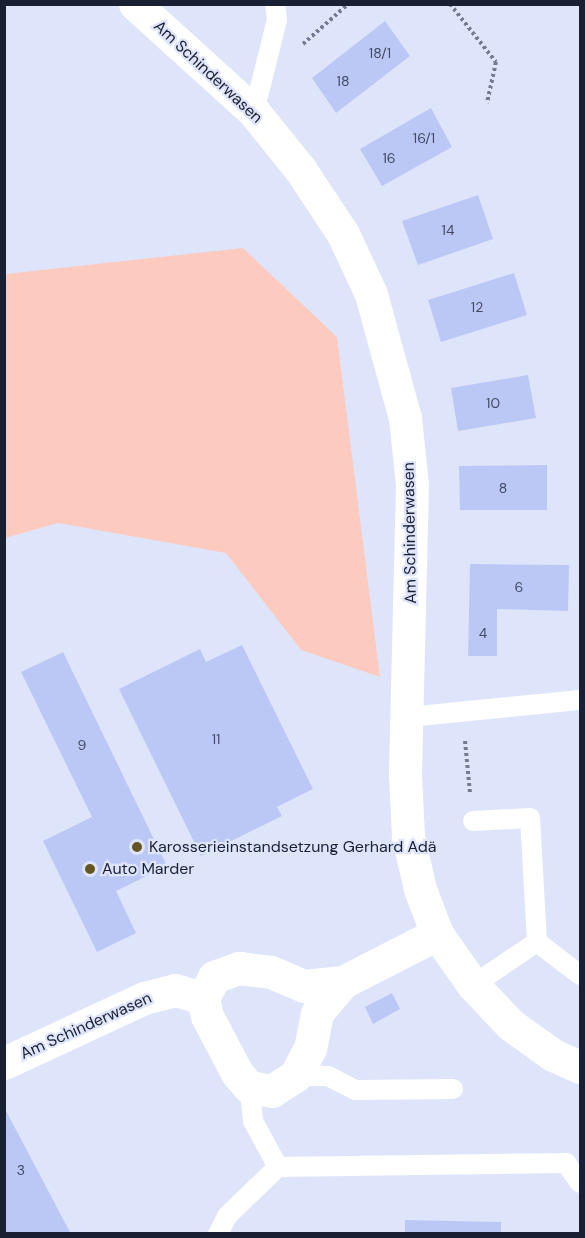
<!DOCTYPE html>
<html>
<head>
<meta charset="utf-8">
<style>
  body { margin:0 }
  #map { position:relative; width:585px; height:1238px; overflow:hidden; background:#dee5fb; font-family:"DM Sans",sans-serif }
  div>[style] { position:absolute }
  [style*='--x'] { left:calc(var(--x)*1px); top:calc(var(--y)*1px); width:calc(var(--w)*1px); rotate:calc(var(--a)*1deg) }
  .green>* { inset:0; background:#fdcabf }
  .building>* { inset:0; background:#bbc8f6 }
  .path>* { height:4px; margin-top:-2px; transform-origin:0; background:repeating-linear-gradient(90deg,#747a8f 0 3px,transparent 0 6px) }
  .lane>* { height:20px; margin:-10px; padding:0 10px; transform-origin:10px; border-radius:10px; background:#fff }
  .street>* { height:33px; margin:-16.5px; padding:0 16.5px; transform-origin:16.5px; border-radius:16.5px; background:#fff }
  .secondary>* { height:33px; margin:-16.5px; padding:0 16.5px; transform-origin:16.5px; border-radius:16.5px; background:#fff }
  .dots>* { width:16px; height:16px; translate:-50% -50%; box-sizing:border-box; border:3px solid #dee5fb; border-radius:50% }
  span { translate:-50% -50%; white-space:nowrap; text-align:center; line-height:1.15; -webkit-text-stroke:4.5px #dee5fb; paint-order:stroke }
  .number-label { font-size:14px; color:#424a64 }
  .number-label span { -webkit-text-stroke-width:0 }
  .street-label { font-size:16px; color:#1a2034 }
  .poi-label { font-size:16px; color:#1a2034 }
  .left { translate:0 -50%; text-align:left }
  .frame { position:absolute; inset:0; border:6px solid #1a2034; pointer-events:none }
</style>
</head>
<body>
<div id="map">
  <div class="green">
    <i style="clip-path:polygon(243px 248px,337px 337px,380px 677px,301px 650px,226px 553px,58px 523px,5px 538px,5px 274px)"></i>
  </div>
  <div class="building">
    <i style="clip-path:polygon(385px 21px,410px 56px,336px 113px,312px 78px)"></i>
    <i style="clip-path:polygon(431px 108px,452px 147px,382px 186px,360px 149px)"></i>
    <i style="clip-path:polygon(478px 195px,493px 239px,418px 265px,402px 221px)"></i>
    <i style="clip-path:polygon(514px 273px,527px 315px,441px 342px,428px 300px)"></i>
    <i style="clip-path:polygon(528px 375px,536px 418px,458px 431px,451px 388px)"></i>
    <i style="clip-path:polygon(547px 465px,547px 510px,460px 510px,459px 466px)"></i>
    <i style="clip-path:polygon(470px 564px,569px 565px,568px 611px,497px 609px,497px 656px,468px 656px)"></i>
    <i style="clip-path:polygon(242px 645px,313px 789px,277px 807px,282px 816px,201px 856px,119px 689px,200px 649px,206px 662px)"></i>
    <i style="clip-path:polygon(63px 652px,167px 866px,116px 891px,136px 933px,97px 952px,43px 841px,92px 817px,21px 672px)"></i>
    <i style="clip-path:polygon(392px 993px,400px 1009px,373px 1024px,365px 1007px)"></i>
    <i style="clip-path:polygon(4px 1107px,71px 1234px,4px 1234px)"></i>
    <i style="clip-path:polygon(405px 1220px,501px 1222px,501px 1234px,405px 1234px)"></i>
  </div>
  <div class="path">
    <i style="--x:450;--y:4;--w:74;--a:51.6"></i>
    <i style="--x:496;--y:62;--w:42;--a:102.4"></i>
    <i style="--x:303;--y:44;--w:60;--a:-41.6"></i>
    <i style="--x:465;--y:741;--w:52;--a:84.5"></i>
  </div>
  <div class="lane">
    <i style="--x:254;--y:112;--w:95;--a:-76"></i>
    <i style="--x:277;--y:20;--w:16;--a:-97"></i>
    <i style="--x:409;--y:717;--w:172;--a:-5.7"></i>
    <i style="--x:537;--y:942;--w:54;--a:37.5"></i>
    <i style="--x:473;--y:985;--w:77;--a:-33.9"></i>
    <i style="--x:537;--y:942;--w:124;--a:-93.2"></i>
    <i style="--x:530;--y:818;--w:57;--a:177"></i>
    <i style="--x:295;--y:1076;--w:33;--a:0"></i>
    <i style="--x:328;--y:1076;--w:31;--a:27"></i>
    <i style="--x:356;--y:1090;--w:97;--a:-0.6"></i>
    <i style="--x:249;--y:1087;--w:34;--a:83"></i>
    <i style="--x:253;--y:1121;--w:52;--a:61.5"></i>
    <i style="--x:218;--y:1234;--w:20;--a:-63"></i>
    <i style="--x:227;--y:1216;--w:71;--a:-43.9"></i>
    <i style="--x:278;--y:1167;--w:288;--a:-0.8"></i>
    <i style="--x:566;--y:1163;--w:24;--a:55"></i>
  </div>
  <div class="street">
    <i style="--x:343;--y:982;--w:40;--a:130"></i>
    <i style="--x:317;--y:1013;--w:36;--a:101"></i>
    <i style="--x:310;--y:1048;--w:32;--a:118"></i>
    <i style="--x:295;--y:1076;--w:27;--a:147"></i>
    <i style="--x:272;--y:1091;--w:23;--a:-170"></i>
    <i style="--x:249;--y:1087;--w:18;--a:-131"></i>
    <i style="--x:237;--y:1073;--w:64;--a:-117.8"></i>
    <i style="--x:207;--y:1016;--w:18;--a:-103"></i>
    <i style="--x:203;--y:998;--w:24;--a:-62"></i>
    <i style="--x:214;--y:977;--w:27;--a:-20"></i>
    <i style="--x:239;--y:968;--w:32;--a:7"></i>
    <i style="--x:271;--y:972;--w:36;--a:23"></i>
    <i style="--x:304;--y:986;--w:39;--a:-6"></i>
    <i style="--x:343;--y:982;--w:106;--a:-27.1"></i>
    <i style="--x:4;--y:1063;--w:154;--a:-24.9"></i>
    <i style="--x:144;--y:998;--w:32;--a:-14"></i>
    <i style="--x:175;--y:990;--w:29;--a:16"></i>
  </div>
  <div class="secondary">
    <i style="--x:135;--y:4;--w:161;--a:42.2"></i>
    <i style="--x:254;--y:112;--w:73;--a:51.1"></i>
    <i style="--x:300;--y:169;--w:78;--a:56.5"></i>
    <i style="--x:343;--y:234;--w:66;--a:65"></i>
    <i style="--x:371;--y:294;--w:129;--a:74.7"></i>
    <i style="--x:405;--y:418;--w:67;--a:84"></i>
    <i style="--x:412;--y:485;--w:290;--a:91.4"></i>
    <i style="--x:405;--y:775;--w:62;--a:87.2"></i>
    <i style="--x:408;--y:837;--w:53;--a:77"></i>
    <i style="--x:420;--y:889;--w:48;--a:69.3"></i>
    <i style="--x:437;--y:934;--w:62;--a:54.8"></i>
    <i style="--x:473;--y:985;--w:55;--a:46.5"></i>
    <i style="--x:511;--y:1025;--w:52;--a:35.5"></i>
    <i style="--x:553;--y:1055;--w:30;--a:24"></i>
  </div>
  <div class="dots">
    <i style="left:137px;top:847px;background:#645522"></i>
    <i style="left:90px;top:869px;background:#645522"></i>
  </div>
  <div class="number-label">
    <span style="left:380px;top:53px">18/1</span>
    <span style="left:343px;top:81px">18</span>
    <span style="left:424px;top:138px">16/1</span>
    <span style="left:389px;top:158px">16</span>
    <span style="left:448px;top:230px">14</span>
    <span style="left:477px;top:307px">12</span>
    <span style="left:493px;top:403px">10</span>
    <span style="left:503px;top:488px">8</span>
    <span style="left:519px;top:587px">6</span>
    <span style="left:483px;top:633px">4</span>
    <span style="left:216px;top:739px">11</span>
    <span style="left:82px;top:745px">9</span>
    <span style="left:21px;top:1170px">3</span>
  </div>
  <div class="street-label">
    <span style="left:208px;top:72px;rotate:43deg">Am Schinderwasen</span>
    <span style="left:410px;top:533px;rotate:-91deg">Am Schinderwasen</span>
    <span style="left:86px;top:1026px;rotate:-24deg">Am Schinderwasen</span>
  </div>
  <div class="poi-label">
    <span class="left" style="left:149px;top:847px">Karosserieinstandsetzung Gerhard Adä</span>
    <span class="left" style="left:102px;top:869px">Auto Marder</span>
  </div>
  <div class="frame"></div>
</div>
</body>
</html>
